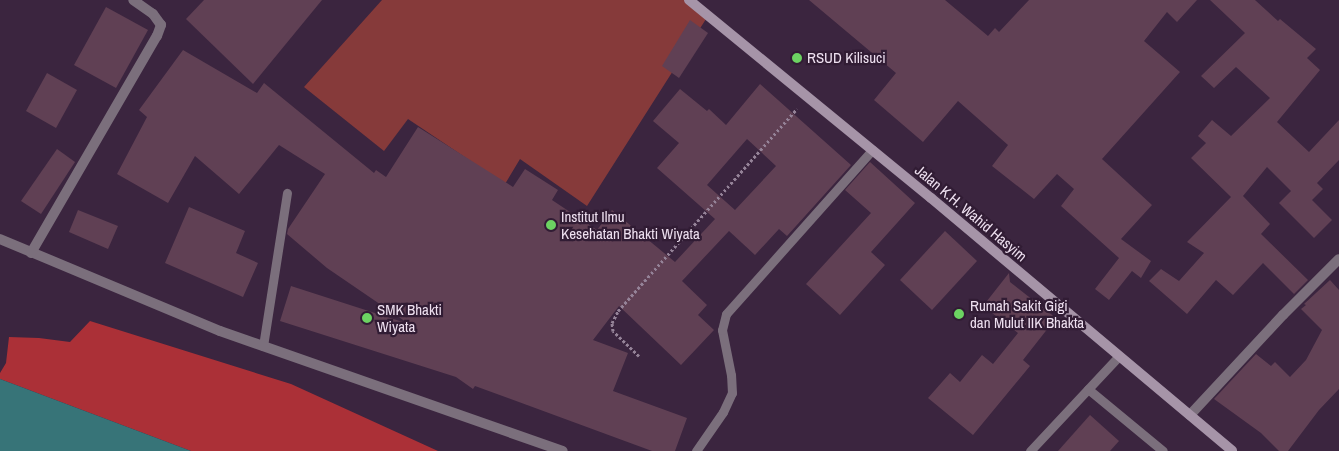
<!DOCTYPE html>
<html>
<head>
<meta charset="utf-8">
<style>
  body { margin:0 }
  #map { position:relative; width:1339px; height:451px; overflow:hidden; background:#3b253f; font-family:"Archivo Narrow",sans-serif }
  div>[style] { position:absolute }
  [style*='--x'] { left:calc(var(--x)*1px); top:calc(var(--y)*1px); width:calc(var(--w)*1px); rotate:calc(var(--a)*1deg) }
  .green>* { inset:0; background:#863a3a }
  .forest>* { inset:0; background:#ab3037 }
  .water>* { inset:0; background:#377478 }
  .building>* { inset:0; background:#604054 }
  .path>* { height:3px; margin-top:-1.5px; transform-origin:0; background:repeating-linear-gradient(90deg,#958398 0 2.5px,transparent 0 5px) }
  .lane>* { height:9px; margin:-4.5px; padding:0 4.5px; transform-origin:4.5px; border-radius:4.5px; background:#7b6f7c }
  .street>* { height:10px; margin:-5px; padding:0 5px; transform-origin:5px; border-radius:5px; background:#7b6f7c }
  .secondary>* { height:10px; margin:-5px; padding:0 5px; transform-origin:5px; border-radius:5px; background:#a694a8 }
  .dots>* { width:14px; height:14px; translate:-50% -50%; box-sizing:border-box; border:2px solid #311c34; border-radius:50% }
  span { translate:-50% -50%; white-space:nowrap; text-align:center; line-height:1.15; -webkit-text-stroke:4.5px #311c34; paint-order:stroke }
  .poi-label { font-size:15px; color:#eee0f0 }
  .left { translate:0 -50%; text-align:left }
  .street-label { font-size:15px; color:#eee0f0 }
</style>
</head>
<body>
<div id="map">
  <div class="green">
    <i style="clip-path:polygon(382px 0,684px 0,706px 19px,587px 206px,520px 159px,505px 184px,408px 119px,384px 151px,304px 87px)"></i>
  </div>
  <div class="forest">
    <i style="clip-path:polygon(90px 321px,291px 384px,438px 451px,191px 451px,0 379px,0 373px,6px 363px,9px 337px,39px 338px,70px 342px)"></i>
  </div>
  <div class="water">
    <i style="clip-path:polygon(0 379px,191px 451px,0 451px)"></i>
  </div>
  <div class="building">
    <i style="clip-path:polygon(204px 0,322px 0,253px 84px,186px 19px)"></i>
    <i style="clip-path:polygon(809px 0,945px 0,988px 36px,995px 28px,999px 32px,1029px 0,1197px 0,1177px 22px,1167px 12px,1144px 41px,1180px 72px,1102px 159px,1152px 205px,1121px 239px,1151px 261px,1141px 278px,1132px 271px,1109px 300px,1095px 289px,1119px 258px,1061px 206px,1074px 189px,1057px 174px,1034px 199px,992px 166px,1008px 145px,958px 101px,923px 142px,874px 100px,896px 73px)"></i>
    <i style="clip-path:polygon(1210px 0,1255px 0,1278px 21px,1280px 19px,1316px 49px,1307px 58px,1320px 70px,1277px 122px,1309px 152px,1339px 120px,1339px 160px,1317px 183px,1323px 189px,1312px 200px,1332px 220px,1314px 238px,1279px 203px,1291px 191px,1267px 167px,1243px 196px,1270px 224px,1261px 234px,1308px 280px,1294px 294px,1263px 263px,1233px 295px,1216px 280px,1187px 314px,1149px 281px,1161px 269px,1179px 281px,1204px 253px,1187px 242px,1231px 197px,1191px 158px,1206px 143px,1198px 136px,1212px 120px,1231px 136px,1270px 98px,1236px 67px,1214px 88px,1201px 76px,1245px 33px)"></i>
    <i style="clip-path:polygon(106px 7px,148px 30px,116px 88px,74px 65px)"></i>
    <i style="clip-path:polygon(690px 20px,708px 33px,679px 78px,662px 66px)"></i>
    <i style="clip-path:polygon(evenodd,183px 50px,257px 93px,264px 83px,374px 173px,376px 170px,386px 177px,418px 127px,513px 187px,525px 169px,558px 190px,552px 200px,597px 230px,612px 210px,675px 262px,715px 219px,657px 168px,679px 143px,653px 121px,680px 89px,707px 111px,709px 109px,726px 125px,760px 84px,851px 165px,787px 236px,779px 229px,755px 255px,729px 231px,682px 281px,707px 305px,698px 315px,714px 330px,681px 365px,619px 306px,593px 340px,628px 353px,613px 391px,687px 418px,675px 451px,652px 451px,475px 386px,473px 389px,456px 377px,280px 321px,291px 286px,409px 324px,327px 268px,287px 234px,288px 229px,325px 174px,279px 145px,239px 194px,195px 156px,168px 203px,117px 174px,147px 117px,139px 110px,183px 50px,747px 139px,776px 166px,735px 210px,707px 185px,747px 139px)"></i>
    <i style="clip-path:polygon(47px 73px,77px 90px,56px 128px,26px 111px)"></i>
    <i style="clip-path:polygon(57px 149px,75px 162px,41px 214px,21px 201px)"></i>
    <i style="clip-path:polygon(870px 162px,915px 203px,871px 252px,885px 265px,840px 315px,806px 284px,871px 213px,845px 190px)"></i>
    <i style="clip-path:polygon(189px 207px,245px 231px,236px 253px,258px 263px,243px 297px,165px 263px)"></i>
    <i style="clip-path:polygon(78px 210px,118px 226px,108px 249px,69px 232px)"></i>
    <i style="clip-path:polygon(945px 231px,977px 261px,932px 310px,900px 280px)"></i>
    <i style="clip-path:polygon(1009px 273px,1010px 282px,1056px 318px,1023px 360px,1030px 366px,973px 435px,928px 398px,950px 373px,960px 382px,982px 355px,993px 364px,1018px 333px,983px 306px)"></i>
    <i style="clip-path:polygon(1330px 280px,1339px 290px,1339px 389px,1319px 410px,1288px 451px,1279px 451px,1261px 433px,1214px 399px,1256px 354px,1271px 366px,1275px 362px,1290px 377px,1306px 360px,1322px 330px,1301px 309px,1306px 305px,1304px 304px)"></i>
    <i style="clip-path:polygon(1090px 415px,1119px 441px,1110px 451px,1058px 451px)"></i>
  </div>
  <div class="path">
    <i style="--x:639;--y:356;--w:36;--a:-136"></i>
    <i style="--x:613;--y:331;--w:8;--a:-97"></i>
    <i style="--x:612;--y:323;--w:13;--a:-63"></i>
    <i style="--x:618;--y:311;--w:270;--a:-48.5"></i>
  </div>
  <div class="lane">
    <i style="--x:263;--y:346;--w:155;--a:-81.1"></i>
    <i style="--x:1088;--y:389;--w:97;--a:39.6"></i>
    <i style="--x:696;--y:451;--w:47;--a:-55.3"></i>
    <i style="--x:723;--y:412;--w:21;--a:-65"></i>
    <i style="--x:732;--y:393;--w:18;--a:-93"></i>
    <i style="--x:731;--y:375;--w:46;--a:-101.3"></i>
    <i style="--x:722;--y:330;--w:16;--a:-76"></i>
    <i style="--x:726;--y:314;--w:220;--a:-48.3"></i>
    <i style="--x:1030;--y:451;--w:130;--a:-46.9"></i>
  </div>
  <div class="street">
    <i style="--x:0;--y:239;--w:238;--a:22.7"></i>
    <i style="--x:220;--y:331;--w:363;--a:19.3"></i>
    <i style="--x:31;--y:253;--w:251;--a:-59.9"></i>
    <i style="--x:157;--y:36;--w:12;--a:-70"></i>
    <i style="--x:161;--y:25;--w:14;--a:-126"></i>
    <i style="--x:153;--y:14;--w:24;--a:-145"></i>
    <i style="--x:1190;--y:415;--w:137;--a:-47.1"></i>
    <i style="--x:1283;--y:315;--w:79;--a:-45"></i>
  </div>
  <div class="secondary">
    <i style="--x:689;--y:0;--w:313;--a:39.3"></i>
    <i style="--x:931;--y:198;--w:393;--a:40"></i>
  </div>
  <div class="dots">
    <i style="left:797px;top:58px;background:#6cd362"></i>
    <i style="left:551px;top:225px;background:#6cd362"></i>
    <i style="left:959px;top:314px;background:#6cd362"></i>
    <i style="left:367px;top:318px;background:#6cd362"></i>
  </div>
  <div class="poi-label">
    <span class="left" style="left:807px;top:58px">RSUD Kilisuci</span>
    <span class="left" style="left:561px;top:225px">Institut Ilmu<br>Kesehatan Bhakti Wiyata</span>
    <span class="left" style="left:970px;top:314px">Rumah Sakit Gigi<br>dan Mulut IIK Bhakta</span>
    <span class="left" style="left:377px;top:318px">SMK Bhakti<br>Wiyata</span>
  </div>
  <div class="street-label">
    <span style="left:971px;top:213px;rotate:40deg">Jalan K.H. Wahid Hasyim</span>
  </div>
</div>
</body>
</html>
